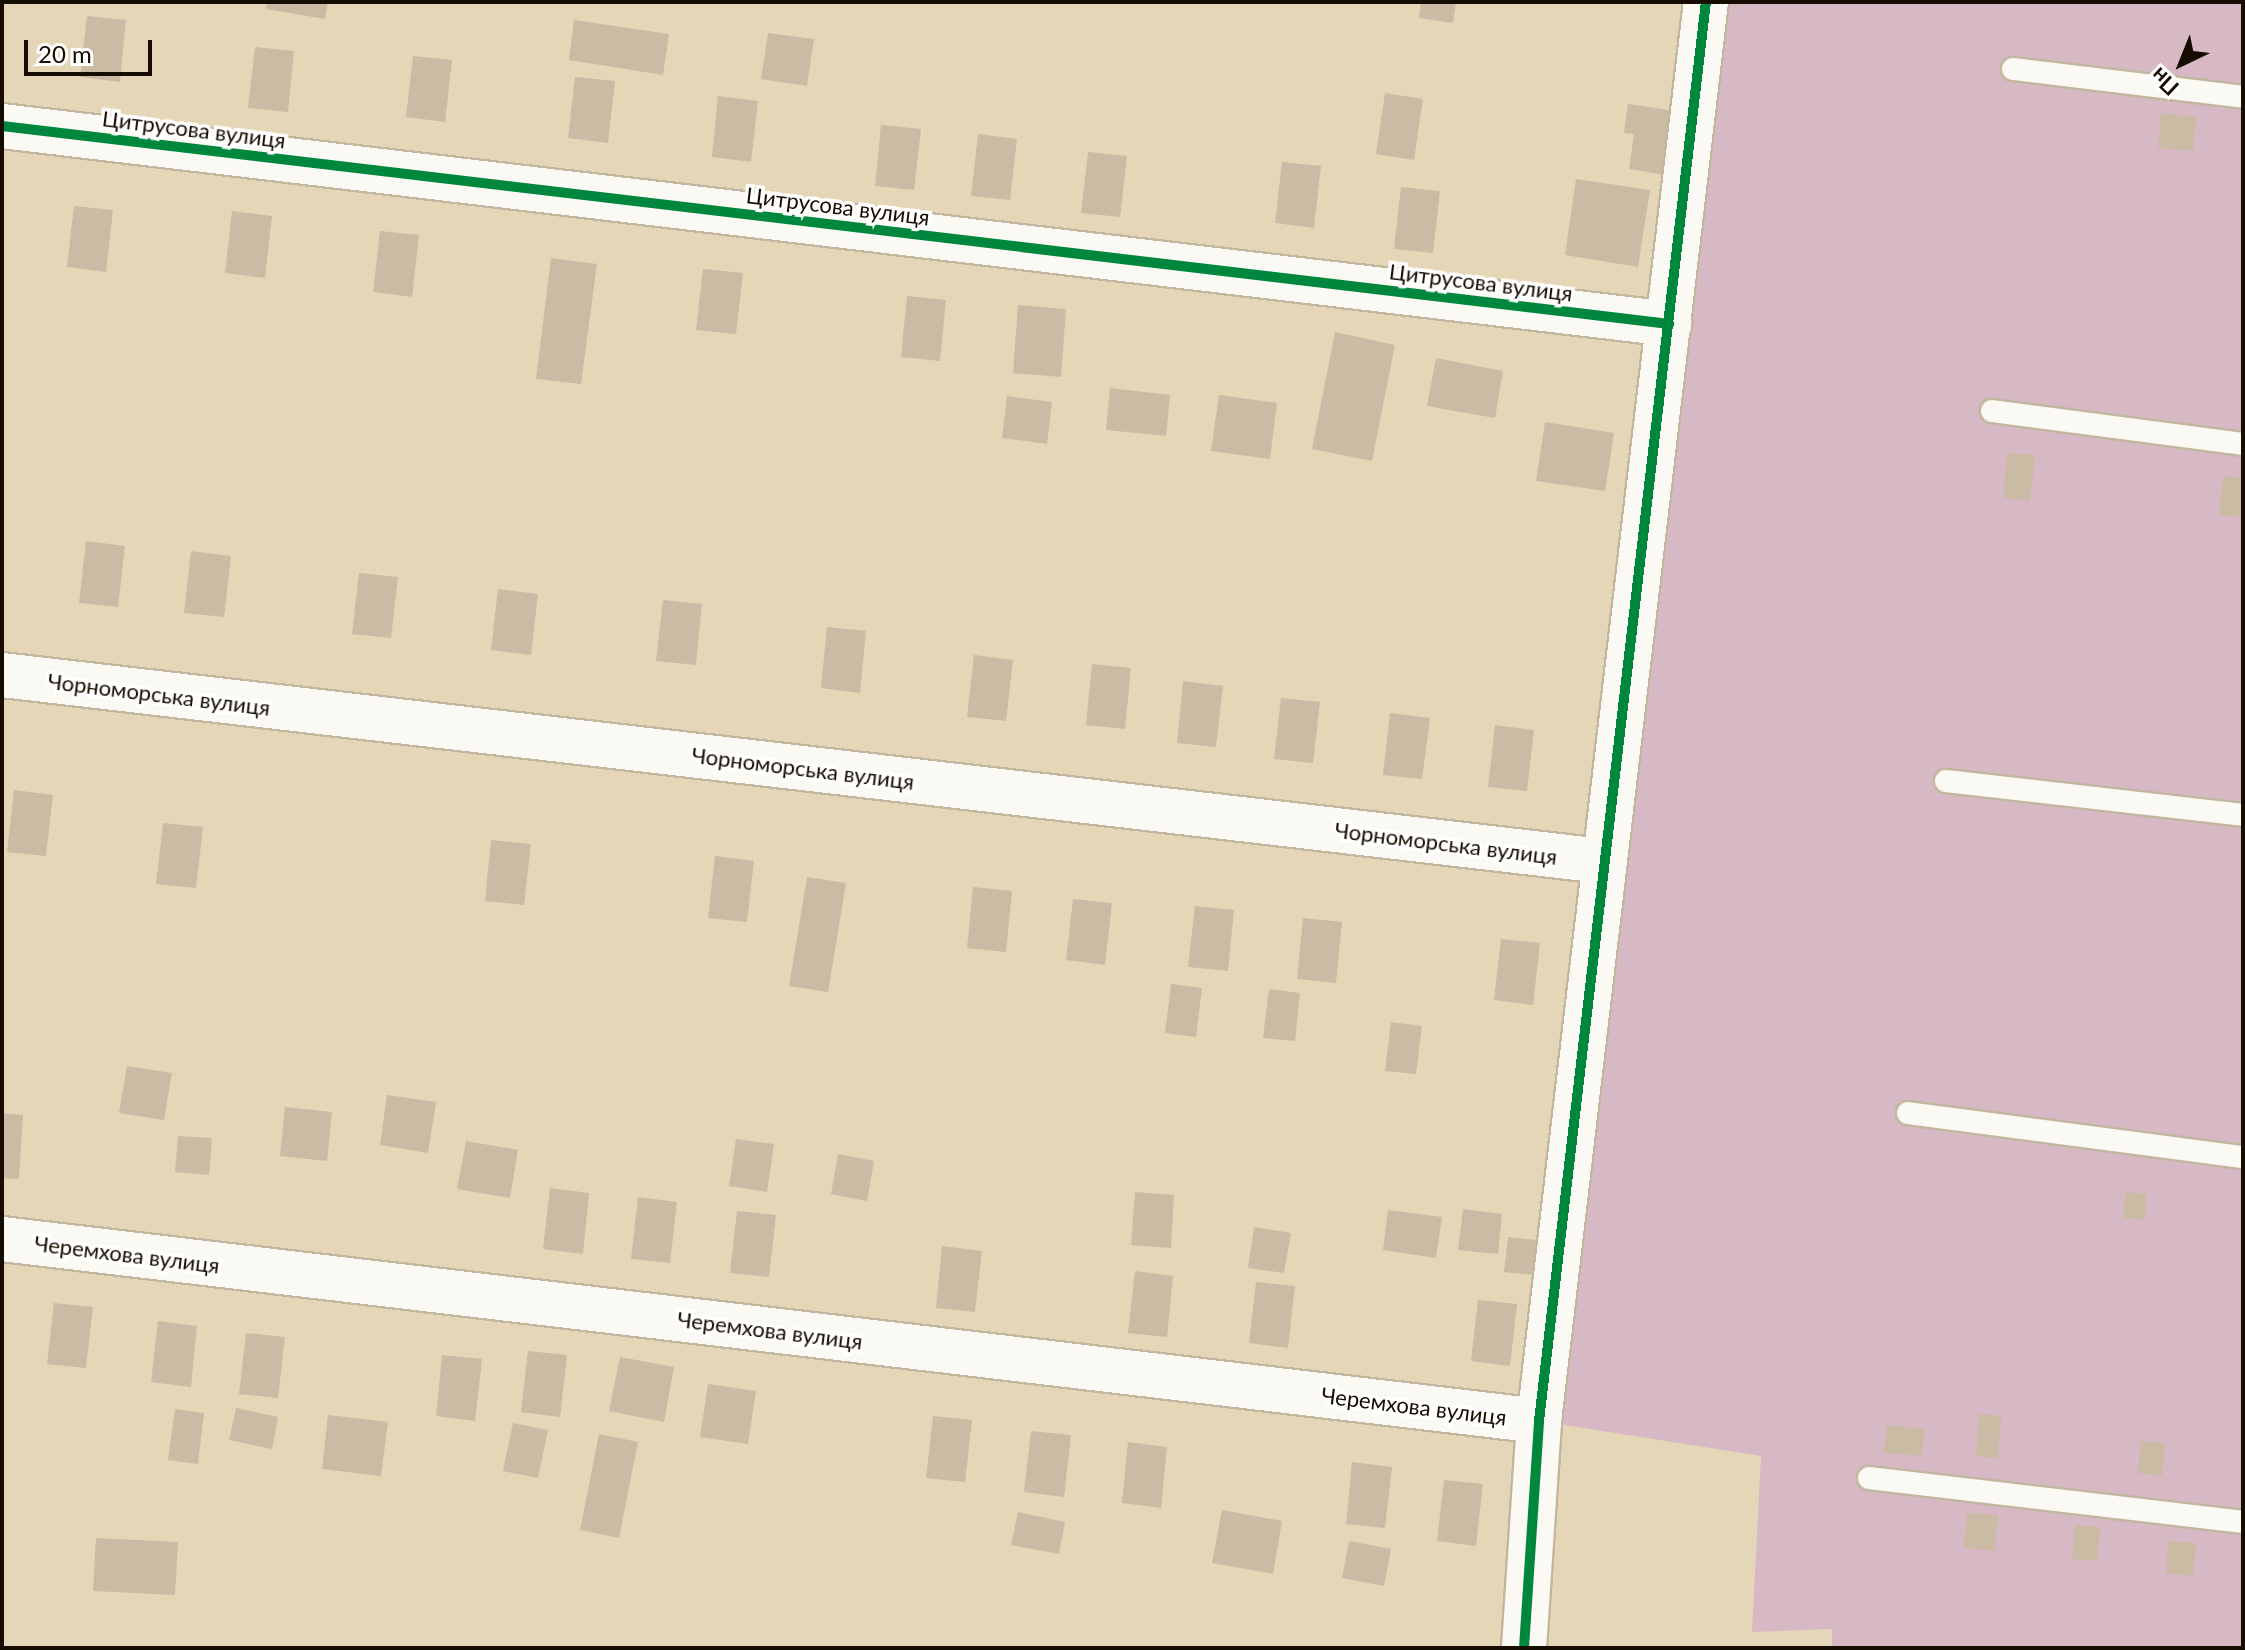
<!DOCTYPE html>
<html>
<head>
<meta charset="utf-8">
<style>
  body { margin:0 }
  #map { position:relative; width:2245px; height:1650px; overflow:hidden; background:#e6d6b8; font-family:Lato,sans-serif }
  div>[style] { position:absolute }
  [style*='--x'] { left:calc(var(--x)*1px); top:calc(var(--y)*1px); width:calc(var(--w)*1px); rotate:calc(var(--a)*1deg) }
  .green>* { inset:0; background:#d7b8c5 }
  .building>* { inset:0; background:#cbbaa4 }
  .roads { filter:drop-shadow(2px 0 #c3b69e) drop-shadow(-2px 0 #c3b69e) drop-shadow(0 2px #c3b69e) drop-shadow(0 -2px #c3b69e) }
  .service>* { height:22px; margin:-11px; padding:0 11px; transform-origin:11px; border-radius:11px; background:#fbf9f4 }
  .minor>* { height:44px; margin:-22px; padding:0 22px; transform-origin:22px; border-radius:22px; background:#fbf9f4 }
  .cycleway>* { height:10px; margin:-5px; padding:0 5px; transform-origin:5px; border-radius:5px; background:#00873e }
  span { translate:-50% -50%; white-space:nowrap; text-align:center; line-height:1.15; -webkit-text-stroke:7px #fff; paint-order:stroke }
  .street-label { font-size:22px; color:#160c00 }
  .frame { position:absolute; inset:0; border:4px solid #160c00; pointer-events:none }
  .north { position:absolute; left:2141px; top:24px; width:80px; height:80px; -webkit-text-stroke:6px #fff; paint-order:stroke; rotate:223deg; font-size:22px; font-weight:700; line-height:32px; text-align:center; color:#160c00 }
  .north::after { content:''; display:block; margin:auto; width:28px; height:36px; background:#160c00; clip-path:polygon(50% 0,100% 100%,50% 72%,0 100%) }
  .scale { position:absolute; left:24px; top:40px; width:128px; height:36px; box-sizing:border-box; border:4px solid #160c00; border-top:0; padding-left:10px; font-size:24px; line-height:28px; white-space:nowrap; color:#160c00; -webkit-text-stroke:6px #fff; paint-order:stroke }
</style>
</head>
<body>
<div id="map">
  <div class="green">
    <i style="clip-path:polygon(1706px 2px,2243px 2px,2243px 1648px,1832px 1648px,1832px 1629px,1752px 1632px,1761px 1456px,1539px 1421px)"></i>
  </div>
  <div class="building">
    <i style="clip-path:polygon(267px 2px,328px 2px,325px 19px,266px 9px)"></i>
    <i style="clip-path:polygon(1421px 2px,1456px 2px,1453px 23px,1419px 18px)"></i>
    <i style="clip-path:polygon(87px 16px,126px 20px,120px 82px,80px 77px)"></i>
    <i style="clip-path:polygon(574px 20px,669px 34px,663px 75px,569px 60px)"></i>
    <i style="clip-path:polygon(768px 33px,814px 39px,807px 86px,761px 79px)"></i>
    <i style="clip-path:polygon(255px 47px,294px 51px,288px 112px,248px 108px)"></i>
    <i style="clip-path:polygon(413px 56px,452px 60px,445px 122px,406px 117px)"></i>
    <i style="clip-path:polygon(575px 77px,615px 81px,608px 143px,568px 138px)"></i>
    <i style="clip-path:polygon(1385px 93px,1423px 99px,1414px 160px,1376px 154px)"></i>
    <i style="clip-path:polygon(718px 96px,758px 101px,751px 162px,712px 157px)"></i>
    <i style="clip-path:polygon(1628px 104px,1676px 111px,1666px 175px,1629px 169px,1634px 134px,1624px 133px)"></i>
    <i style="clip-path:polygon(2161px 113px,2196px 117px,2193px 151px,2158px 148px)"></i>
    <i style="clip-path:polygon(881px 125px,921px 129px,914px 190px,875px 186px)"></i>
    <i style="clip-path:polygon(978px 134px,1017px 139px,1010px 200px,971px 196px)"></i>
    <i style="clip-path:polygon(1088px 152px,1127px 156px,1120px 217px,1081px 213px)"></i>
    <i style="clip-path:polygon(1282px 162px,1321px 166px,1314px 228px,1275px 223px)"></i>
    <i style="clip-path:polygon(1576px 179px,1650px 190px,1638px 267px,1565px 255px)"></i>
    <i style="clip-path:polygon(1401px 187px,1440px 191px,1433px 253px,1394px 249px)"></i>
    <i style="clip-path:polygon(74px 206px,113px 210px,106px 272px,67px 267px)"></i>
    <i style="clip-path:polygon(232px 211px,272px 216px,265px 278px,225px 273px)"></i>
    <i style="clip-path:polygon(380px 231px,419px 235px,412px 297px,373px 292px)"></i>
    <i style="clip-path:polygon(551px 258px,597px 264px,581px 384px,536px 379px)"></i>
    <i style="clip-path:polygon(703px 269px,743px 273px,736px 334px,696px 330px)"></i>
    <i style="clip-path:polygon(907px 296px,946px 300px,940px 361px,901px 357px)"></i>
    <i style="clip-path:polygon(1018px 305px,1066px 309px,1061px 377px,1013px 373px)"></i>
    <i style="clip-path:polygon(1335px 332px,1395px 345px,1372px 461px,1312px 449px)"></i>
    <i style="clip-path:polygon(1436px 358px,1503px 371px,1495px 418px,1427px 406px)"></i>
    <i style="clip-path:polygon(1110px 388px,1170px 395px,1166px 436px,1106px 430px)"></i>
    <i style="clip-path:polygon(1219px 395px,1277px 403px,1270px 459px,1211px 451px)"></i>
    <i style="clip-path:polygon(1007px 396px,1052px 402px,1047px 444px,1002px 438px)"></i>
    <i style="clip-path:polygon(1545px 422px,1614px 433px,1605px 491px,1536px 481px)"></i>
    <i style="clip-path:polygon(2007px 453px,2035px 455px,2030px 501px,2003px 498px)"></i>
    <i style="clip-path:polygon(2223px 476px,2243px 478px,2243px 517px,2219px 515px)"></i>
    <i style="clip-path:polygon(86px 541px,125px 546px,118px 607px,79px 603px)"></i>
    <i style="clip-path:polygon(191px 551px,231px 556px,224px 617px,184px 613px)"></i>
    <i style="clip-path:polygon(359px 573px,398px 577px,391px 638px,352px 634px)"></i>
    <i style="clip-path:polygon(498px 589px,538px 594px,531px 655px,491px 650px)"></i>
    <i style="clip-path:polygon(663px 600px,702px 604px,696px 665px,656px 661px)"></i>
    <i style="clip-path:polygon(827px 627px,866px 631px,860px 693px,821px 688px)"></i>
    <i style="clip-path:polygon(974px 655px,1013px 660px,1006px 721px,967px 717px)"></i>
    <i style="clip-path:polygon(1092px 664px,1131px 668px,1125px 729px,1086px 725px)"></i>
    <i style="clip-path:polygon(1183px 681px,1223px 686px,1216px 747px,1177px 743px)"></i>
    <i style="clip-path:polygon(1281px 698px,1320px 702px,1313px 763px,1274px 759px)"></i>
    <i style="clip-path:polygon(1390px 713px,1430px 718px,1422px 779px,1383px 775px)"></i>
    <i style="clip-path:polygon(1495px 725px,1534px 730px,1527px 791px,1488px 787px)"></i>
    <i style="clip-path:polygon(14px 790px,53px 795px,46px 856px,7px 852px)"></i>
    <i style="clip-path:polygon(163px 823px,203px 827px,196px 888px,156px 884px)"></i>
    <i style="clip-path:polygon(491px 840px,531px 844px,524px 905px,485px 901px)"></i>
    <i style="clip-path:polygon(715px 856px,754px 861px,747px 922px,708px 918px)"></i>
    <i style="clip-path:polygon(807px 877px,846px 883px,828px 992px,789px 986px)"></i>
    <i style="clip-path:polygon(973px 887px,1012px 891px,1006px 952px,967px 948px)"></i>
    <i style="clip-path:polygon(1073px 899px,1112px 903px,1105px 965px,1066px 960px)"></i>
    <i style="clip-path:polygon(1195px 906px,1234px 910px,1228px 971px,1188px 967px)"></i>
    <i style="clip-path:polygon(1303px 918px,1342px 922px,1336px 983px,1297px 979px)"></i>
    <i style="clip-path:polygon(1501px 939px,1540px 943px,1533px 1005px,1494px 1000px)"></i>
    <i style="clip-path:polygon(1171px 984px,1202px 988px,1196px 1037px,1165px 1033px)"></i>
    <i style="clip-path:polygon(1269px 989px,1300px 993px,1295px 1041px,1263px 1038px)"></i>
    <i style="clip-path:polygon(1391px 1022px,1422px 1026px,1416px 1074px,1385px 1071px)"></i>
    <i style="clip-path:polygon(127px 1066px,172px 1073px,164px 1120px,119px 1113px)"></i>
    <i style="clip-path:polygon(387px 1095px,436px 1102px,428px 1153px,380px 1145px)"></i>
    <i style="clip-path:polygon(285px 1107px,332px 1112px,327px 1161px,280px 1156px)"></i>
    <i style="clip-path:polygon(2px 1113px,23px 1115px,19px 1179px,2px 1178px)"></i>
    <i style="clip-path:polygon(178px 1136px,212px 1138px,209px 1175px,175px 1172px)"></i>
    <i style="clip-path:polygon(736px 1139px,774px 1144px,767px 1192px,729px 1186px)"></i>
    <i style="clip-path:polygon(466px 1141px,518px 1150px,510px 1198px,457px 1189px)"></i>
    <i style="clip-path:polygon(838px 1154px,874px 1161px,867px 1201px,831px 1194px)"></i>
    <i style="clip-path:polygon(550px 1188px,589px 1193px,583px 1254px,543px 1249px)"></i>
    <i style="clip-path:polygon(1135px 1192px,1174px 1195px,1171px 1248px,1131px 1245px)"></i>
    <i style="clip-path:polygon(2126px 1192px,2147px 1194px,2145px 1220px,2123px 1218px)"></i>
    <i style="clip-path:polygon(638px 1197px,677px 1202px,670px 1263px,631px 1259px)"></i>
    <i style="clip-path:polygon(1463px 1209px,1502px 1214px,1498px 1254px,1458px 1250px)"></i>
    <i style="clip-path:polygon(1388px 1210px,1442px 1217px,1436px 1258px,1383px 1250px)"></i>
    <i style="clip-path:polygon(737px 1211px,776px 1215px,769px 1277px,730px 1273px)"></i>
    <i style="clip-path:polygon(1254px 1227px,1291px 1233px,1284px 1273px,1248px 1268px)"></i>
    <i style="clip-path:polygon(1508px 1237px,1547px 1241px,1543px 1276px,1504px 1272px)"></i>
    <i style="clip-path:polygon(942px 1246px,982px 1251px,975px 1312px,936px 1308px)"></i>
    <i style="clip-path:polygon(1135px 1271px,1173px 1276px,1167px 1337px,1128px 1333px)"></i>
    <i style="clip-path:polygon(1256px 1282px,1295px 1286px,1288px 1348px,1249px 1343px)"></i>
    <i style="clip-path:polygon(1478px 1300px,1517px 1304px,1510px 1366px,1471px 1361px)"></i>
    <i style="clip-path:polygon(54px 1303px,93px 1307px,86px 1368px,47px 1364px)"></i>
    <i style="clip-path:polygon(158px 1321px,197px 1326px,191px 1387px,151px 1382px)"></i>
    <i style="clip-path:polygon(246px 1333px,285px 1337px,278px 1398px,239px 1394px)"></i>
    <i style="clip-path:polygon(528px 1351px,567px 1355px,560px 1417px,521px 1412px)"></i>
    <i style="clip-path:polygon(442px 1355px,482px 1359px,475px 1421px,436px 1416px)"></i>
    <i style="clip-path:polygon(620px 1357px,674px 1367px,664px 1422px,609px 1411px)"></i>
    <i style="clip-path:polygon(708px 1384px,756px 1391px,748px 1444px,700px 1437px)"></i>
    <i style="clip-path:polygon(236px 1408px,278px 1417px,272px 1449px,229px 1440px)"></i>
    <i style="clip-path:polygon(175px 1409px,204px 1413px,198px 1464px,168px 1460px)"></i>
    <i style="clip-path:polygon(1979px 1414px,2001px 1416px,1998px 1458px,1976px 1456px)"></i>
    <i style="clip-path:polygon(328px 1415px,388px 1422px,381px 1476px,322px 1469px)"></i>
    <i style="clip-path:polygon(933px 1416px,972px 1420px,965px 1482px,926px 1478px)"></i>
    <i style="clip-path:polygon(513px 1423px,548px 1430px,538px 1478px,503px 1471px)"></i>
    <i style="clip-path:polygon(1887px 1425px,1924px 1429px,1922px 1456px,1884px 1453px)"></i>
    <i style="clip-path:polygon(1031px 1431px,1071px 1435px,1064px 1497px,1024px 1492px)"></i>
    <i style="clip-path:polygon(599px 1434px,638px 1442px,619px 1538px,580px 1530px)"></i>
    <i style="clip-path:polygon(2141px 1441px,2165px 1443px,2162px 1476px,2138px 1473px)"></i>
    <i style="clip-path:polygon(1128px 1442px,1167px 1447px,1161px 1508px,1122px 1503px)"></i>
    <i style="clip-path:polygon(1352px 1462px,1392px 1467px,1385px 1528px,1346px 1524px)"></i>
    <i style="clip-path:polygon(1444px 1480px,1483px 1484px,1476px 1546px,1437px 1541px)"></i>
    <i style="clip-path:polygon(1222px 1510px,1282px 1521px,1273px 1574px,1212px 1563px)"></i>
    <i style="clip-path:polygon(1018px 1512px,1065px 1522px,1059px 1554px,1011px 1545px)"></i>
    <i style="clip-path:polygon(1967px 1513px,1998px 1515px,1995px 1551px,1964px 1548px)"></i>
    <i style="clip-path:polygon(2075px 1525px,2100px 1527px,2097px 1561px,2072px 1559px)"></i>
    <i style="clip-path:polygon(96px 1538px,178px 1542px,175px 1595px,93px 1591px)"></i>
    <i style="clip-path:polygon(1349px 1541px,1391px 1549px,1384px 1586px,1342px 1578px)"></i>
    <i style="clip-path:polygon(2168px 1541px,2196px 1543px,2193px 1576px,2166px 1573px)"></i>
  </div>
  <div class="roads">
    <div class="service">
      <i style="--x:2013;--y:69;--w:232;--a:6.9"></i>
      <i style="--x:1992;--y:411;--w:253;--a:7.5"></i>
      <i style="--x:1946;--y:781;--w:299;--a:6.5"></i>
      <i style="--x:1908;--y:1113;--w:338;--a:7.5"></i>
      <i style="--x:1869;--y:1478;--w:377;--a:6.7"></i>
    </div>
    <div class="minor">
      <i style="--x:2;--y:126;--w:1679;--a:6.77"></i>
      <i style="--x:2;--y:675;--w:1612;--a:6.63"></i>
      <i style="--x:2;--y:1239;--w:1548;--a:6.75"></i>
      <i style="--x:1524;--y:1648;--w:227;--a:-86.2"></i>
      <i style="--x:1539;--y:1421;--w:1429;--a:-83.29"></i>
    </div>
  </div>
  <div class="cycleway">
    <i style="--x:2;--y:126;--w:1679;--a:6.77"></i>
    <i style="--x:1524;--y:1648;--w:227;--a:-86.2"></i>
    <i style="--x:1539;--y:1421;--w:1429;--a:-83.29"></i>
  </div>
  <div class="street-label">
    <span style="left:194px;top:129px;rotate:7deg">Цитрусова вулиця</span>
    <span style="left:838px;top:206px;rotate:7deg">Цитрусова вулиця</span>
    <span style="left:1481px;top:282px;rotate:7deg">Цитрусова вулиця</span>
    <span style="left:159px;top:694px;rotate:7deg">Чорноморська вулиця</span>
    <span style="left:803px;top:768px;rotate:7deg">Чорноморська вулиця</span>
    <span style="left:1446px;top:843px;rotate:7deg">Чорноморська вулиця</span>
    <span style="left:127px;top:1254px;rotate:7deg">Черемхова вулиця</span>
    <span style="left:770px;top:1330px;rotate:7deg">Черемхова вулиця</span>
    <span style="left:1414px;top:1406px;rotate:7deg">Черемхова вулиця</span>
  </div>
  <div class="frame"></div>
  <div class="north">Пн</div>
  <div class="scale">20 m</div>
</div>
</body>
</html>
